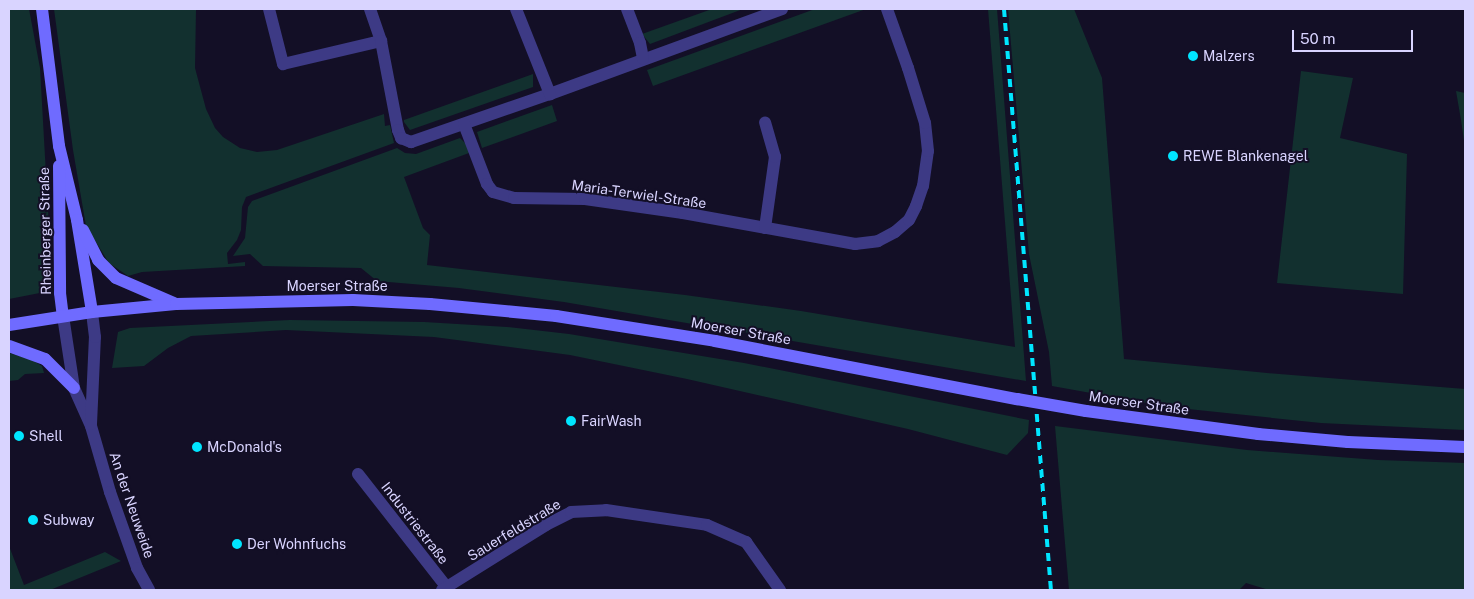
<!DOCTYPE html>
<html>
<head>
<meta charset="utf-8">
<style>
  body { margin:0 }
  #map { position:relative; width:1474px; height:599px; overflow:hidden; background:#130f26; font-family:"Public Sans",sans-serif }
  div>[style] { position:absolute }
  [style*='--x'] { left:calc(var(--x)*1px); top:calc(var(--y)*1px); width:calc(var(--w)*1px); rotate:calc(var(--a)*1deg) }
  .green>* { inset:0; background:#12302f }
  .street>* { height:12px; margin:-6px; padding:0 6px; transform-origin:6px; border-radius:6px; background:#3d3a85 }
  .secondary>* { height:12px; margin:-6px; padding:0 6px; transform-origin:6px; border-radius:6px; background:#6f6bff }
  .rail>* { height:4px; margin-top:-2px; transform-origin:0; background:repeating-linear-gradient(90deg,#00e5ff 0 8px,transparent 0 14px) }
  .secondary-bridge>* { height:12px; margin:-6px; padding:0 6px; transform-origin:6px; border-radius:6px; background:#6f6bff }
  .dots>* { width:14px; height:14px; translate:-50% -50%; box-sizing:border-box; border:2px solid #130f26; border-radius:50% }
  span { translate:-50% -50%; white-space:nowrap; text-align:center; line-height:1.15; -webkit-text-stroke:4px #130f26; paint-order:stroke }
  .poi-label { font-size:14px; color:#d9d4ff }
  .left { translate:0 -50%; text-align:left }
  .street-label { font-size:14px; color:#d9d4ff }
  .frame { position:absolute; inset:0; border:10px solid #d9d4ff; pointer-events:none }
  .scale { position:absolute; left:1292px; top:30px; width:121px; height:22px; box-sizing:border-box; border:2px solid #d9d4ff; border-top:0; padding-left:6px; font-size:15px; line-height:18px; white-space:nowrap; color:#d9d4ff; -webkit-text-stroke:4px #130f26; paint-order:stroke }
</style>
</head>
<body>
<div id="map">
  <div class="green">
    <i style="clip-path:polygon(9px 9px,29px 9px,40px 68px,52px 281px,50px 291px,9px 299px)"></i>
    <i style="clip-path:polygon(54px 9px,196px 9px,195px 68px,206px 109px,215px 128px,223px 137px,240px 148px,257px 152px,277px 150px,384px 114px,385px 126px,390px 125px,394px 143px,246px 197px,242px 207px,241px 230px,237px 240px,227px 253px,228px 264px,245px 262px,245px 266px,142px 272px,128px 276px,109px 263px,86px 226px,73px 150px)"></i>
    <i style="clip-path:polygon(712px 9px,743px 9px,650px 44px,642px 34px)"></i>
    <i style="clip-path:polygon(815px 9px,866px 9px,653px 86px,647px 70px)"></i>
    <i style="clip-path:polygon(988px 9px,997px 9px,1026px 381px,564px 302px,459px 288px,377px 281px,361px 268px,263px 266px,250px 254px,233px 256px,245px 238px,248px 207px,252px 201px,397px 148px,405px 153px,416px 154px,460px 138px,466px 144px,469px 153px,404px 177px,423px 228px,430px 235px,427px 265px,685px 295px,801px 311px,1015px 347px)"></i>
    <i style="clip-path:polygon(1008px 9px,1074px 9px,1102px 78px,1124px 359px,1267px 373px,1465px 389px,1465px 430px,1321px 423px,1169px 407px,1052px 386px,1049px 352px,1029px 254px)"></i>
    <i style="clip-path:polygon(1301px 71px,1353px 78px,1340px 138px,1407px 154px,1403px 294px,1277px 283px)"></i>
    <i style="clip-path:polygon(533px 74px,533px 87px,410px 130px,404px 122px,404px 120px)"></i>
    <i style="clip-path:polygon(1456px 91px,1465px 93px,1465px 148px,1461px 120px)"></i>
    <i style="clip-path:polygon(552px 105px,557px 121px,482px 148px,477px 132px)"></i>
    <i style="clip-path:polygon(290px 320px,424px 322px,507px 327px,569px 334px,744px 363px,1029px 420px,1028px 433px,1007px 455px,908px 429px,687px 379px,570px 355px,434px 337px,286px 330px,191px 336px,168px 348px,144px 366px,112px 368px,118px 332px,130px 328px)"></i>
    <i style="clip-path:polygon(9px 353px,32px 360px,42px 366px,44px 373px,25px 374px,18px 380px,9px 381px)"></i>
    <i style="clip-path:polygon(1055px 426px,1247px 450px,1378px 460px,1465px 463px,1465px 590px,1269px 590px,1246px 583px,1239px 590px,1069px 590px)"></i>
    <i style="clip-path:polygon(9px 546px,24px 585px,105px 552px,121px 561px,50px 590px,9px 590px)"></i>
  </div>
  <div class="street">
    <i style="--x:269;--y:9;--w:57;--a:75.7"></i>
    <i style="--x:283;--y:64;--w:101;--a:-13.2"></i>
    <i style="--x:370;--y:9;--w:34;--a:71"></i>
    <i style="--x:381;--y:41;--w:91;--a:79.2"></i>
    <i style="--x:398;--y:130;--w:9;--a:69"></i>
    <i style="--x:401;--y:138;--w:11;--a:22"></i>
    <i style="--x:411;--y:142;--w:147;--a:-19.1"></i>
    <i style="--x:550;--y:94;--w:247;--a:-20.1"></i>
    <i style="--x:516;--y:9;--w:92;--a:68.2"></i>
    <i style="--x:627;--y:9;--w:36;--a:69"></i>
    <i style="--x:640;--y:43;--w:16;--a:79"></i>
    <i style="--x:464;--y:124;--w:64;--a:69"></i>
    <i style="--x:487;--y:184;--w:10;--a:53"></i>
    <i style="--x:493;--y:192;--w:22;--a:16"></i>
    <i style="--x:514;--y:198;--w:71;--a:0.8"></i>
    <i style="--x:585;--y:199;--w:99;--a:8.1"></i>
    <i style="--x:683;--y:213;--w:175;--a:10.2"></i>
    <i style="--x:855;--y:244;--w:23;--a:-7"></i>
    <i style="--x:878;--y:241;--w:19;--a:-28"></i>
    <i style="--x:895;--y:232;--w:18;--a:-41"></i>
    <i style="--x:909;--y:220;--w:16;--a:-63"></i>
    <i style="--x:916;--y:206;--w:21;--a:-71"></i>
    <i style="--x:923;--y:186;--w:35;--a:-82"></i>
    <i style="--x:928;--y:151;--w:28;--a:-96"></i>
    <i style="--x:925;--y:123;--w:58;--a:-107.2"></i>
    <i style="--x:908;--y:68;--w:63;--a:-109.6"></i>
    <i style="--x:765;--y:228;--w:72;--a:-82"></i>
    <i style="--x:775;--y:157;--w:36;--a:-106"></i>
    <i style="--x:63;--y:316;--w:73;--a:81.3"></i>
    <i style="--x:74;--y:388;--w:42;--a:65.9"></i>
    <i style="--x:91;--y:426;--w:69;--a:73.9"></i>
    <i style="--x:110;--y:492;--w:81;--a:70.4"></i>
    <i style="--x:137;--y:568;--w:25;--a:61"></i>
    <i style="--x:91;--y:424;--w:87;--a:-87.4"></i>
    <i style="--x:95;--y:337;--w:25;--a:-97"></i>
    <i style="--x:358;--y:474;--w:147;--a:51.9"></i>
    <i style="--x:442;--y:590;--w:123;--a:-32"></i>
    <i style="--x:546;--y:525;--w:28;--a:-27"></i>
    <i style="--x:571;--y:512;--w:35;--a:-3"></i>
    <i style="--x:606;--y:510;--w:102;--a:8.4"></i>
    <i style="--x:707;--y:525;--w:43;--a:23.6"></i>
    <i style="--x:746;--y:542;--w:59;--a:54.7"></i>
  </div>
  <div class="secondary">
    <i style="--x:42;--y:9;--w:138;--a:82.9"></i>
    <i style="--x:59;--y:146;--w:76;--a:76.3"></i>
    <i style="--x:77;--y:220;--w:93;--a:80.7"></i>
    <i style="--x:59;--y:166;--w:127;--a:89.5"></i>
    <i style="--x:60;--y:293;--w:23;--a:83"></i>
    <i style="--x:83;--y:230;--w:34;--a:63"></i>
    <i style="--x:98;--y:260;--w:25;--a:45"></i>
    <i style="--x:116;--y:278;--w:63;--a:23.3"></i>
    <i style="--x:9;--y:325;--w:84;--a:-8.9"></i>
    <i style="--x:92;--y:312;--w:84;--a:-5.4"></i>
    <i style="--x:176;--y:304;--w:177;--a:-1.3"></i>
    <i style="--x:353;--y:300;--w:77;--a:3"></i>
    <i style="--x:430;--y:304;--w:127;--a:5.4"></i>
    <i style="--x:556;--y:316;--w:161;--a:8.9"></i>
    <i style="--x:715;--y:341;--w:308;--a:10.9"></i>
    <i style="--x:9;--y:346;--w:38;--a:20"></i>
    <i style="--x:45;--y:359;--w:41;--a:45"></i>
    <i style="--x:1086;--y:411;--w:174;--a:7.6"></i>
    <i style="--x:1258;--y:434;--w:90;--a:5.1"></i>
    <i style="--x:1348;--y:442;--w:117;--a:2.4"></i>
  </div>
  <div class="rail">
    <i style="--x:1004;--y:9;--w:583;--a:85.38"></i>
  </div>
  <div class="secondary-bridge">
    <i style="--x:1017;--y:399;--w:70;--a:9.9"></i>
  </div>
  <div class="dots">
    <i style="left:1193px;top:56px;background:#00e5ff"></i>
    <i style="left:1173px;top:156px;background:#00e5ff"></i>
    <i style="left:571px;top:421px;background:#00e5ff"></i>
    <i style="left:19px;top:436px;background:#00e5ff"></i>
    <i style="left:197px;top:447px;background:#00e5ff"></i>
    <i style="left:33px;top:520px;background:#00e5ff"></i>
    <i style="left:237px;top:544px;background:#00e5ff"></i>
  </div>
  <div class="poi-label">
    <span class="left" style="left:1203px;top:56px">Malzers</span>
    <span class="left" style="left:1183px;top:156px">REWE Blankenagel</span>
    <span class="left" style="left:581px;top:421px">FairWash</span>
    <span class="left" style="left:29px;top:436px">Shell</span>
    <span class="left" style="left:207px;top:447px">McDonald's</span>
    <span class="left" style="left:43px;top:520px">Subway</span>
    <span class="left" style="left:247px;top:544px">Der Wohnfuchs</span>
  </div>
  <div class="street-label">
    <span style="left:639px;top:194px;rotate:8deg">Maria-Terwiel-Straße</span>
    <span style="left:45px;top:231px;rotate:-91deg">Rheinberger Straße</span>
    <span style="left:337px;top:286px">Moerser Straße</span>
    <span style="left:741px;top:331px;rotate:10deg">Moerser Straße</span>
    <span style="left:1139px;top:403px;rotate:8deg">Moerser Straße</span>
    <span style="left:132px;top:505px;rotate:71deg">An der Neuweide</span>
    <span style="left:415px;top:523px;rotate:52deg">Industriestraße</span>
    <span style="left:514px;top:530px;rotate:-31deg">Sauerfeldstraße</span>
  </div>
  <div class="frame"></div>
  <div class="scale">50 m</div>
</div>
</body>
</html>
